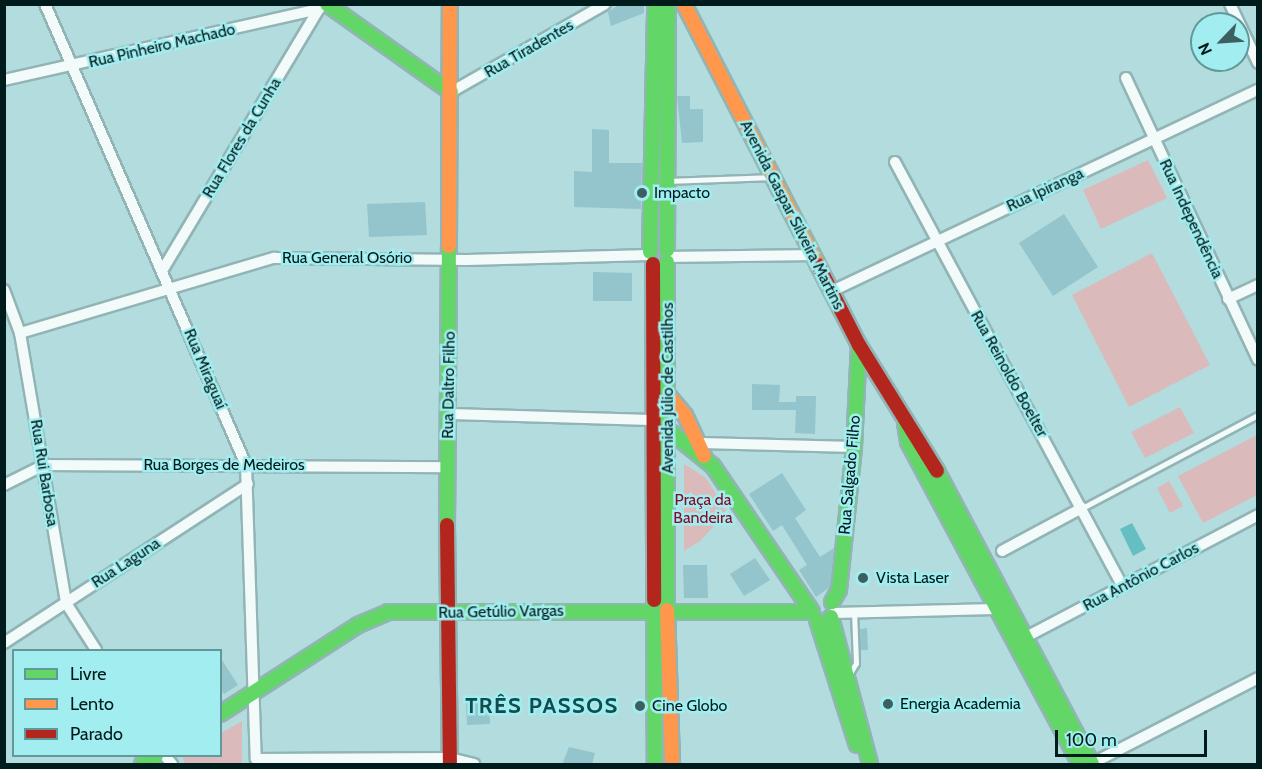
<!DOCTYPE html>
<html>
<head>
<meta charset="utf-8">
<style>
  body { margin:0 }
  #map { position:relative; width:1262px; height:769px; overflow:hidden; background:#b2dcde; font-family:Cabin,sans-serif }
  div>[style] { position:absolute }
  [style*='--x'] { left:calc(var(--x)*1px); top:calc(var(--y)*1px); width:calc(var(--w)*1px); rotate:calc(var(--a)*1deg) }
  .green>* { inset:0; background:#dbbabb }
  .water>* { inset:0; background:#65bec2 }
  .building>* { inset:0; background:#94c4cc }
  .roads { filter:drop-shadow(2px 0 #92b4b5) drop-shadow(-2px 0 #92b4b5) drop-shadow(0 2px #92b4b5) drop-shadow(0 -2px #92b4b5) }
  .lane>* { height:5px; margin:-2.5px; padding:0 2.5px; transform-origin:2.5px; border-radius:2.5px; background:#f3fafa }
  .street>* { height:10px; margin:-5px; padding:0 5px; transform-origin:5px; border-radius:5px; background:#f3fafa }
  .fast>* { height:14px; margin:-7px; padding:0 7px; transform-origin:7px; border-radius:7px; background:#63d668 }
  .slow>* { height:14px; margin:-7px; padding:0 7px; transform-origin:7px; border-radius:7px; background:#ff974d }
  .jam>* { height:14px; margin:-7px; padding:0 7px; transform-origin:7px; border-radius:7px; background:#b3261e }
  .dots>* { width:16px; height:16px; translate:-50% -50%; box-sizing:border-box; border:3px solid #a1edef; border-radius:50% }
  span { translate:-50% -50%; white-space:nowrap; text-align:center; line-height:1.15; -webkit-text-stroke:5px #a1edef; paint-order:stroke }
  .street-label { font-size:16px; color:#001b1c }
  .poi-label { font-size:16px; color:#001b1c }
  .left { translate:0 -50%; text-align:left }
  .park-label { font-size:16px; color:#890a25 }
  .district-label { font-size:22px; color:#0f4d50; font-weight:700; letter-spacing:1.5px }
  .frame { position:absolute; inset:0; border:6px solid #001b1c; pointer-events:none }
  .legend { position:absolute; left:12px; top:649px; width:210px; height:108px; box-sizing:border-box; background:#a1edef; border:2px solid #61999b; margin:0; padding:8px 10px; list-style:none; font-size:18px; color:#001b1c }
  .legend li { display:flex; align-items:center; gap:12px; height:30px }
  .legend b { width:30px; border:2px solid #61999b }
  .north { position:absolute; left:1190px; top:12px; width:60px; height:60px; box-sizing:border-box; background:#a1edef; border:2px solid #61999b; border-radius:50%; rotate:245deg; font-size:16px; font-weight:700; line-height:24px; text-align:center; color:#001b1c }
  .north::after { content:''; display:block; margin:auto; width:21px; height:27px; background:#3e5f60; clip-path:polygon(50% 0,100% 100%,50% 72%,0 100%) }
  .scale { position:absolute; left:1055px; top:730px; width:152px; height:27px; box-sizing:border-box; border:3px solid #001b1c; border-top:0; padding-left:8px; font-size:18px; line-height:21px; white-space:nowrap; color:#001b1c; -webkit-text-stroke:4px #a1edef; paint-order:stroke }
</style>
</head>
<body>
<div id="map">
  <div class="green">
    <i style="clip-path:polygon(1148px 160px,1167px 198px,1101px 229px,1083px 190px)"></i>
    <i style="clip-path:polygon(1152px 253px,1210px 365px,1129px 407px,1072px 295px)"></i>
    <i style="clip-path:polygon(1180px 407px,1194px 433px,1145px 458px,1131px 432px)"></i>
    <i style="clip-path:polygon(1257px 435px,1257px 495px,1203px 523px,1178px 476px)"></i>
    <i style="clip-path:polygon(684px 464px,706px 478px,727px 512px,700px 541px,684px 551px)"></i>
    <i style="clip-path:polygon(1169px 481px,1183px 506px,1170px 513px,1157px 488px)"></i>
    <i style="clip-path:polygon(242px 721px,242px 764px,185px 764px,182px 756px,220px 756px,221px 733px)"></i>
  </div>
  <div class="water">
    <i style="clip-path:polygon(1132px 523px,1146px 549px,1133px 556px,1120px 529px)"></i>
  </div>
  <div class="building">
    <i style="clip-path:polygon(620px 4px,644px 4px,644px 13px,611px 26px,608px 12px)"></i>
    <i style="clip-path:polygon(677px 96px,690px 96px,690px 109px,703px 109px,703px 142px,682px 143px)"></i>
    <i style="clip-path:polygon(592px 129px,609px 130px,609px 163px,642px 163px,641px 209px,574px 207px,574px 171px,592px 172px)"></i>
    <i style="clip-path:polygon(425px 202px,427px 235px,369px 237px,367px 204px)"></i>
    <i style="clip-path:polygon(1064px 214px,1098px 267px,1053px 296px,1019px 243px)"></i>
    <i style="clip-path:polygon(593px 272px,632px 273px,632px 301px,593px 301px)"></i>
    <i style="clip-path:polygon(752px 384px,780px 385px,779px 402px,796px 402px,796px 396px,816px 396px,815px 434px,795px 433px,796px 410px,752px 410px)"></i>
    <i style="clip-path:polygon(782px 473px,806px 510px,795px 518px,820px 557px,834px 548px,830px 587px,816px 597px,799px 570px,807px 565px,782px 525px,773px 531px,749px 494px)"></i>
    <i style="clip-path:polygon(755px 558px,770px 580px,744px 596px,730px 574px)"></i>
    <i style="clip-path:polygon(683px 565px,707px 565px,708px 598px,684px 598px)"></i>
    <i style="clip-path:polygon(867px 628px,868px 650px,860px 650px,860px 629px)"></i>
    <i style="clip-path:polygon(220px 657px,238px 685px,224px 694px,220px 689px)"></i>
    <i style="clip-path:polygon(466px 701px,489px 701px,490px 724px,467px 725px)"></i>
    <i style="clip-path:polygon(569px 747px,595px 753px,592px 765px,562px 765px)"></i>
  </div>
  <div class="roads">
    <div class="lane">
      <i style="--x:669;--y:181;--w:102;--a:-2.2"></i>
      <i style="--x:1082;--y:508;--w:199;--a:-27.9"></i>
      <i style="--x:847;--y:678;--w:17;--a:-59"></i>
      <i style="--x:856;--y:663;--w:51;--a:-92.2"></i>
    </div>
    <div class="street">
      <i style="--x:45;--y:4;--w:503;--a:66.44"></i>
      <i style="--x:246;--y:465;--w:294;--a:88.1"></i>
      <i style="--x:256;--y:759;--w:194;--a:-0.3"></i>
      <i style="--x:450;--y:758;--w:25;--a:14"></i>
      <i style="--x:1230;--y:4;--w:65;--a:64.6"></i>
      <i style="--x:1126;--y:78;--w:311;--a:64.9"></i>
      <i style="--x:4;--y:80;--w:323;--a:-12.7"></i>
      <i style="--x:451;--y:92;--w:177;--a:-29.7"></i>
      <i style="--x:895;--y:162;--w:481;--a:61.8"></i>
      <i style="--x:669;--y:257;--w:144;--a:-0.8"></i>
      <i style="--x:162;--y:271;--w:308;--a:-59.1"></i>
      <i style="--x:4;--y:290;--w:46;--a:69.6"></i>
      <i style="--x:20;--y:333;--w:274;--a:80.3"></i>
      <i style="--x:66;--y:603;--w:56;--a:57.4"></i>
      <i style="--x:832;--y:291;--w:471;--a:-25.3"></i>
      <i style="--x:1228;--y:299;--w:33;--a:-25"></i>
      <i style="--x:20;--y:333;--w:265;--a:-16.5"></i>
      <i style="--x:274;--y:258;--w:193;--a:0.6"></i>
      <i style="--x:467;--y:260;--w:182;--a:-1.6"></i>
      <i style="--x:448;--y:414;--w:206;--a:1.7"></i>
      <i style="--x:701;--y:443;--w:153;--a:1.5"></i>
      <i style="--x:4;--y:485;--w:45;--a:-26.6"></i>
      <i style="--x:44;--y:465;--w:405;--a:0.3"></i>
      <i style="--x:1002;--y:551;--w:91;--a:-28.3"></i>
      <i style="--x:834;--y:613;--w:161;--a:-1.4"></i>
      <i style="--x:1024;--y:638;--w:264;--a:-27.7"></i>
      <i style="--x:4;--y:643;--w:291;--a:-33.1"></i>
      <i style="--x:165;--y:756;--w:11;--a:49"></i>
      <i style="--x:1091;--y:764;--w:188;--a:-27.2"></i>
    </div>
    <div class="fast">
      <i style="--x:327;--y:4;--w:152;--a:35.4"></i>
      <i style="--x:667;--y:250;--w:246;--a:-89.8"></i>
      <i style="--x:650;--y:252;--w:248;--a:-88.8"></i>
      <i style="--x:667;--y:262;--w:348;--a:90"></i>
      <i style="--x:905;--y:423;--w:19;--a:81"></i>
      <i style="--x:908;--y:442;--w:365;--a:61.9"></i>
      <i style="--x:666;--y:428;--w:60;--a:39"></i>
      <i style="--x:713;--y:466;--w:174;--a:55.8"></i>
      <i style="--x:937;--y:471;--w:331;--a:62.1"></i>
      <i style="--x:447;--y:525;--w:279;--a:-89.6"></i>
      <i style="--x:654;--y:600;--w:164;--a:89.7"></i>
      <i style="--x:832;--y:602;--w:14;--a:-60"></i>
      <i style="--x:839;--y:590;--w:144;--a:-84"></i>
      <i style="--x:854;--y:447;--w:102;--a:-87.2"></i>
      <i style="--x:831;--y:617;--w:152;--a:75.1"></i>
      <i style="--x:817;--y:620;--w:131;--a:72.3"></i>
      <i style="--x:220;--y:714;--w:164;--a:-32.8"></i>
      <i style="--x:358;--y:625;--w:33;--a:-23"></i>
      <i style="--x:388;--y:612;--w:424;--a:0"></i>
      <i style="--x:142;--y:764;--w:16;--a:-30"></i>
    </div>
    <div class="slow">
      <i style="--x:684;--y:4;--w:293;--a:62.8"></i>
      <i style="--x:449;--y:246;--w:242;--a:-89.8"></i>
      <i style="--x:669;--y:396;--w:25;--a:50"></i>
      <i style="--x:685;--y:415;--w:45;--a:65.1"></i>
      <i style="--x:667;--y:610;--w:154;--a:88.1"></i>
    </div>
    <div class="jam">
      <i style="--x:653;--y:264;--w:336;--a:89.8"></i>
      <i style="--x:818;--y:265;--w:90;--a:62.9"></i>
      <i style="--x:859;--y:345;--w:148;--a:58.2"></i>
      <i style="--x:447;--y:525;--w:239;--a:89.3"></i>
    </div>
  </div>
  <div class="dots">
    <i style="left:642px;top:193px;background:#3e5f60"></i>
    <i style="left:863px;top:578px;background:#3e5f60"></i>
    <i style="left:888px;top:704px;background:#3e5f60"></i>
    <i style="left:640px;top:706px;background:#3e5f60"></i>
  </div>
  <div class="street-label">
    <span style="left:162px;top:46px;rotate:-13deg">Rua Pinheiro Machado</span>
    <span style="left:529px;top:49px;rotate:-30deg">Rua Tiradentes</span>
    <span style="left:242px;top:138px;rotate:-59deg">Rua Flores da Cunha</span>
    <span style="left:1045px;top:190px;rotate:-25deg">Rua Ipiranga</span>
    <span style="left:792px;top:215px;rotate:63deg">Avenida Gaspar Silveira Martins</span>
    <span style="left:1191px;top:219px;rotate:65deg">Rua Independência</span>
    <span style="left:347px;top:258px">Rua General Osório</span>
    <span style="left:205px;top:369px;rotate:67deg">Rua Miraguaí</span>
    <span style="left:1009px;top:374px;rotate:61deg">Rua Reinoldo Boelter</span>
    <span style="left:449px;top:385px;rotate:-89deg">Rua Daltro Filho</span>
    <span style="left:668px;top:388px;rotate:-90deg">Avenida Júlio de Castilhos</span>
    <span style="left:224px;top:465px">Rua Borges de Medeiros</span>
    <span style="left:44px;top:473px;rotate:81deg">Rua Rui Barbosa</span>
    <span style="left:850px;top:475px;rotate:-85deg">Rua Salgado Filho</span>
    <span style="left:126px;top:563px;rotate:-33deg">Rua Laguna</span>
    <span style="left:1141px;top:577px;rotate:-28deg">Rua Antônio Carlos</span>
    <span style="left:501px;top:612px;rotate:-1deg">Rua Getúlio Vargas</span>
  </div>
  <div class="poi-label">
    <span class="left" style="left:654px;top:193px">Impacto</span>
    <span class="left" style="left:876px;top:578px">Vista Laser</span>
    <span class="left" style="left:900px;top:704px">Energia Academia</span>
    <span class="left" style="left:652px;top:706px">Cine Globo</span>
  </div>
  <div class="park-label">
    <span style="left:703px;top:509px">Praça da<br>Bandeira</span>
  </div>
  <div class="district-label">
    <span style="left:542px;top:706px">TRÊS PASSOS</span>
  </div>
  <div class="frame"></div>
  <ul class="legend">
  <li><b style="height:8px;background:#63d668"></b>Livre</li>
  <li><b style="height:8px;background:#ff974d"></b>Lento</li>
  <li><b style="height:8px;background:#b3261e"></b>Parado</li>
  </ul>
  <div class="north">N</div>
  <div class="scale">100 m</div>
</div>
</body>
</html>
